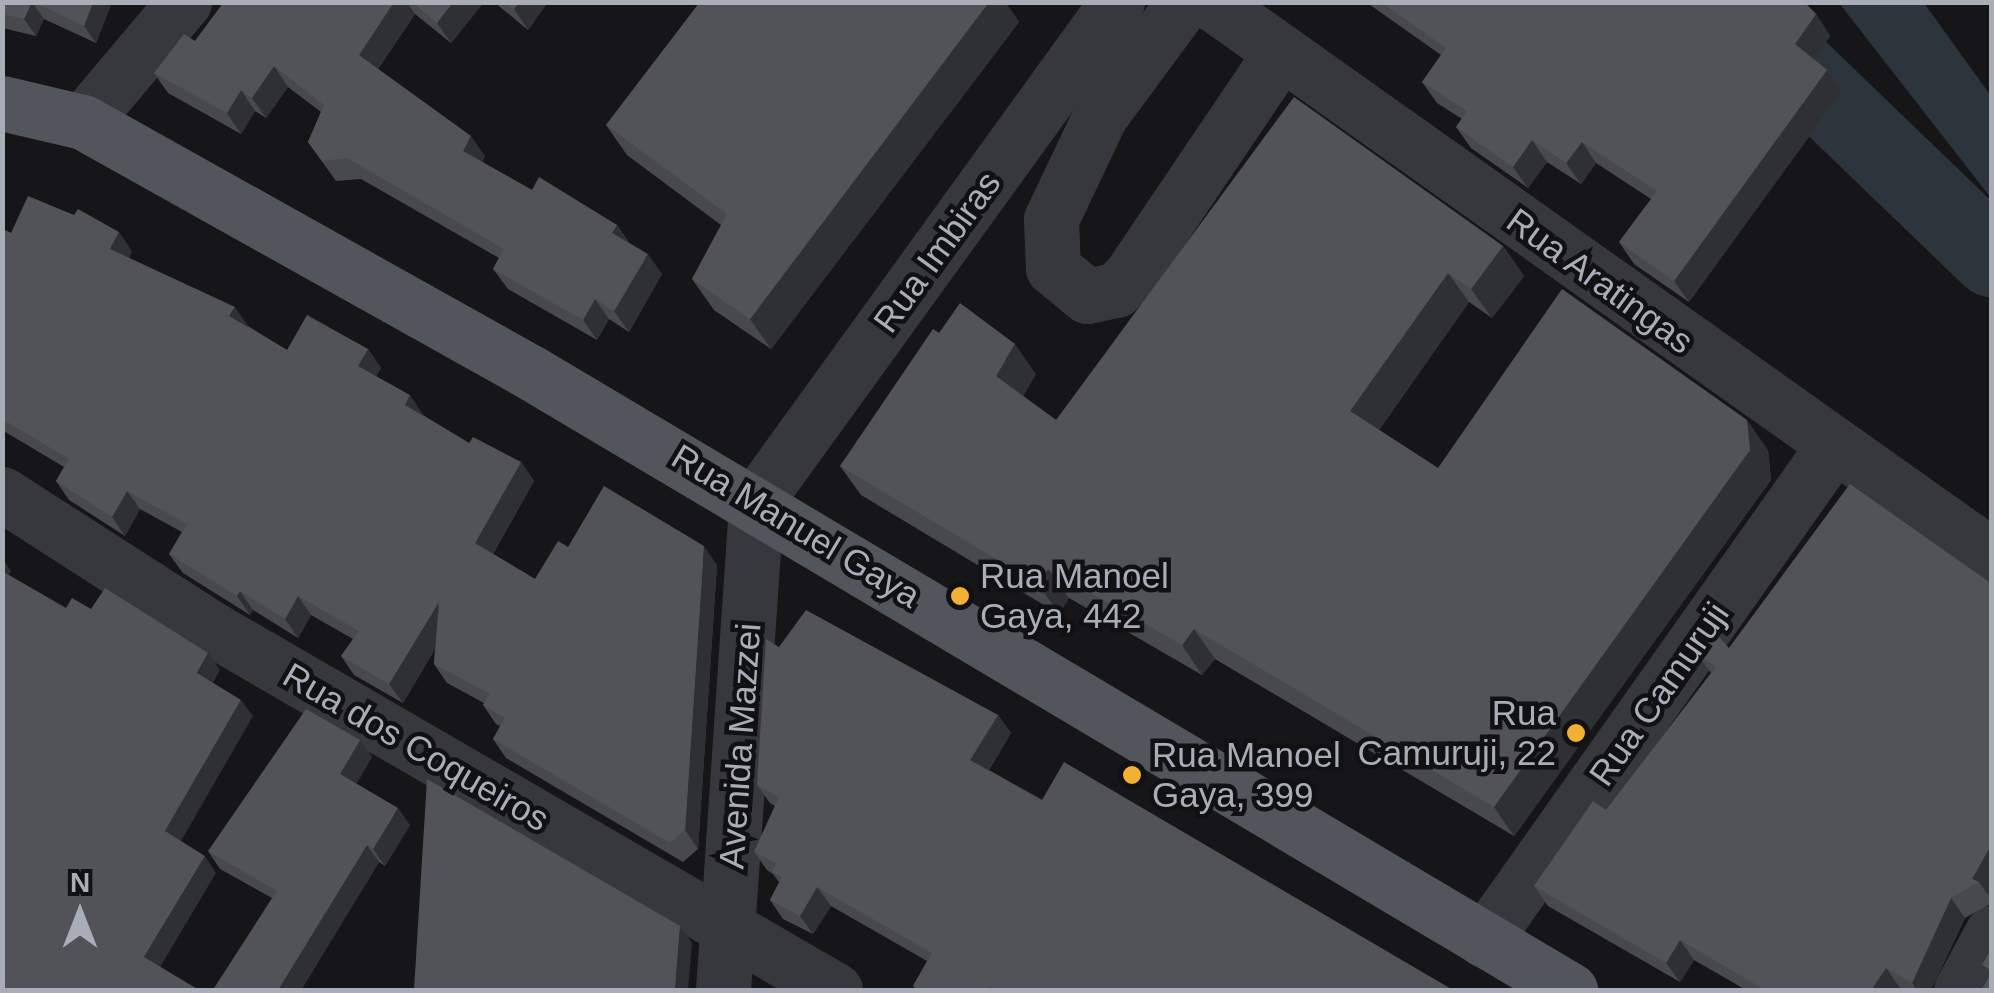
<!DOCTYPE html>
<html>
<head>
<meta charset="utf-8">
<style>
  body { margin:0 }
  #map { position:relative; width:1994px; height:993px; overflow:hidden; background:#161618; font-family:Helvetica,sans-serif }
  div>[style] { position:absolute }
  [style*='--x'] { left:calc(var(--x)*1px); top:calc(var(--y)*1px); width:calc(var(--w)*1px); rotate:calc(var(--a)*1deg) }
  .water>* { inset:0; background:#2c353c }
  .river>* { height:80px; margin:-40px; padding:0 40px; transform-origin:40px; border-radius:40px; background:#2c353c }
  .minor>* { height:55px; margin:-27.5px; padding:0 27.5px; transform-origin:27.5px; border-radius:27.5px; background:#37383d }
  .major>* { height:55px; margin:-27.5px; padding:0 27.5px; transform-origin:27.5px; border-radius:27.5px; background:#53555c }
  .wall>* { inset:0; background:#47494d }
  .shaded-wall>* { inset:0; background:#2f3033 }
  .building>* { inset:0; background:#525359 }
  .dots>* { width:28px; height:28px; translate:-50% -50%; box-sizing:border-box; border:5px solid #111113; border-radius:50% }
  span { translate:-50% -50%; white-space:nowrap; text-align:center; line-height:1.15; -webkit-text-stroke:9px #111113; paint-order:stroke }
  .street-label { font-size:35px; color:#a8adb8 }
  .poi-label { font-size:35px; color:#a8adb8 }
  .left { translate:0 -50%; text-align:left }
  .right { translate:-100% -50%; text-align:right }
  .frame { position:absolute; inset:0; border:5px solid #a8adb8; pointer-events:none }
  .north { position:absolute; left:30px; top:863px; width:100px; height:100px; -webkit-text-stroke:8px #111113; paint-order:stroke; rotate:0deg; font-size:28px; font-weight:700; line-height:40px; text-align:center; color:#a8adb8 }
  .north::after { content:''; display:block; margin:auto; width:35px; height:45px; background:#a8adb8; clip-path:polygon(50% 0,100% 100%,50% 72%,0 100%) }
</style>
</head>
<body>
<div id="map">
  <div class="water">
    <i style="clip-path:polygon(1839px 3px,1924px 3px,1991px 96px,1991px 198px)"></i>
  </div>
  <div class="river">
    <i style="--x:1727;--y:2;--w:368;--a:43.9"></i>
  </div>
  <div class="minor">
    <i style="--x:1184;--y:2;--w:142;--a:126.4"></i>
    <i style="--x:1100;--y:116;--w:114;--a:115.4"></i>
    <i style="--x:1051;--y:219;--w:49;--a:87.7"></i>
    <i style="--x:1053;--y:268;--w:44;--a:39.5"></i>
    <i style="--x:1087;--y:296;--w:30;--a:-12"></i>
    <i style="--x:1116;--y:290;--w:20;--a:-45"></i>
    <i style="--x:1130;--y:276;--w:270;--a:-56"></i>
    <i style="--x:1211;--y:2;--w:958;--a:35.35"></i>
    <i style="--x:83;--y:122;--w:157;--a:-49.9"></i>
    <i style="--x:2;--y:494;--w:252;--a:32.7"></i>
    <i style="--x:214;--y:630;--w:718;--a:30.1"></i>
    <i style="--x:1484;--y:940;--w:603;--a:-54.73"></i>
    <i style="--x:723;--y:990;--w:490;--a:-86.1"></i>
    <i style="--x:756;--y:501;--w:616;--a:-54.12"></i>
    <i style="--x:1961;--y:990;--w:65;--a:-61.5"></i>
  </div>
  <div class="major">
    <i style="--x:2;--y:103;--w:83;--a:13.2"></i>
    <i style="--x:83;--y:122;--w:512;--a:29.22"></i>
    <i style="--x:530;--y:372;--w:1210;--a:30.72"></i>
  </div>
  <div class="wall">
    <i style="clip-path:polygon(2px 2px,112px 2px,96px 43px,44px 19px,36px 36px,2px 28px)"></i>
    <i style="clip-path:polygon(224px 2px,484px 2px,451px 43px,415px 14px,378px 69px,485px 156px,482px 162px,532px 190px,617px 225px,630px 244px,662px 274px,629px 332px,609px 319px,597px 340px,508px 289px,493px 269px,499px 258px,361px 179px,336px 181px,308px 142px,321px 112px,288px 87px,266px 118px,255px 111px,241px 134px,168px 93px,154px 73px,195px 41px)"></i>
    <i style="clip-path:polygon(494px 2px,548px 2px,528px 30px)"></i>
    <i style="clip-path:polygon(700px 2px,1005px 2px,1019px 22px,771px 349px,714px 310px,692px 279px,721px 225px,627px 155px,606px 125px)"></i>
    <i style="clip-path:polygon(1366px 2px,1804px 2px,1816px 14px,1830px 36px,1814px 59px,1827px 70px,1842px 91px,1689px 302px,1634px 264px,1619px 242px,1651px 199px,1596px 163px,1581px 184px,1547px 162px,1528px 188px,1471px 148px,1456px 127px,1462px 119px,1437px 103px,1422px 82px,1441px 55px)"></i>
    <i style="clip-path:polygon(2px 229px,11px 233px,132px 251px,129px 258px,248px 326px,287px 350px,368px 349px,381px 368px,376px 376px,423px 414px,423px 415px,469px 443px,521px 462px,534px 481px,493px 554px,535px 579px,568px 547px,717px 565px,698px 849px,683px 862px,506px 758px,493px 739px,500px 726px,496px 724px,483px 705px,484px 703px,447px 683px,434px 664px,435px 649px,403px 703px,354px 675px,341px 656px,353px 639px,311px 615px,298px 638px,253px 610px,250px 615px,183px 573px,169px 554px,182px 532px,140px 509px,125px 536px,69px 500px,56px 481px,64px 467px,2px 430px)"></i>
    <i style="clip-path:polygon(1503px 246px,1524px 276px,1492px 318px,1469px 302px,1379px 430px,1438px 468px,1768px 450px,1771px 480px,1514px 836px,1215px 659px,1202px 675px,1069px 598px,1059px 614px,861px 495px,840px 466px,939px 333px,1036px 374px,1023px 396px,1056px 420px)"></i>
    <i style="clip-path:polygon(1850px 484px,1992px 903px,1965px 918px,1931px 990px,1904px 990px,1900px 988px,1898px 990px,1746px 990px,1694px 960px,1680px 982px,1548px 906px,1534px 886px,1606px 810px,1711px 673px,1697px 654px,1729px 648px)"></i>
    <i style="clip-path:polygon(779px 647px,998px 715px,1011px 733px,989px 770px,1042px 800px,1453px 990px,916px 990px,913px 986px,927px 961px,831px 906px,813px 934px,783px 919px,770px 900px,779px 882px,773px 874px,767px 870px,754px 852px,775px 806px,770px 803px,757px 785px)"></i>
    <i style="clip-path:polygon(360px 740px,372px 757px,356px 784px,410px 825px,385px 866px,379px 862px,301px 990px,213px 990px,272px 898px,220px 869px,208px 851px)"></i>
  </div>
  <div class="shaded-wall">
    <i style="clip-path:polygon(32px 2px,44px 19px,36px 36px,24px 19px)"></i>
    <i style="clip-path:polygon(93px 2px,112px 2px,96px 43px,84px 26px)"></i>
    <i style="clip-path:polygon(394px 2px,407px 2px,415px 14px,373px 76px,359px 55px)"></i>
    <i style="clip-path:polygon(453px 2px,484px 2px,451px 43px,437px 23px)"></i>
    <i style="clip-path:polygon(519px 2px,548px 2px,528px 30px,514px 9px)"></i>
    <i style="clip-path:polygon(989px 2px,1005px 2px,1019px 22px,771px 349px,750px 319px)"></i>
    <i style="clip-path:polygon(1816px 14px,1830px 36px,1810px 65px,1795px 44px)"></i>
    <i style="clip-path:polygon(274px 66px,288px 87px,266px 118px,252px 98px)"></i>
    <i style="clip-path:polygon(1827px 70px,1842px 91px,1689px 302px,1674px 281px)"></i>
    <i style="clip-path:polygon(241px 90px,255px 111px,241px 134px,227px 113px)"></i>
    <i style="clip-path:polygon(471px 136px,485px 156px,477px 171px,463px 151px)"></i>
    <i style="clip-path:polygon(1532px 140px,1547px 162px,1528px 188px,1513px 167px)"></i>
    <i style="clip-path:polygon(1582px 142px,1596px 163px,1581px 184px,1566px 163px)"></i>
    <i style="clip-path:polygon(617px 225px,631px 246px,612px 233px)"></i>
    <i style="clip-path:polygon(119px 232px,132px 251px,123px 268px,110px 249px)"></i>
    <i style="clip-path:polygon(1503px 246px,1524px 276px,1492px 318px,1471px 289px)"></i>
    <i style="clip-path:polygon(648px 254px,662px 274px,629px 332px,614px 311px)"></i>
    <i style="clip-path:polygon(1448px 273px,1469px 302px,1371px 441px,1350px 411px)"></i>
    <i style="clip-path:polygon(595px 299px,609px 319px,597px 340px,583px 320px)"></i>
    <i style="clip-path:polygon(235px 307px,248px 326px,243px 335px,229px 316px)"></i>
    <i style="clip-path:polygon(1015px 344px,1036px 374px,1017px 406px,996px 376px)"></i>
    <i style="clip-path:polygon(368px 349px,381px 368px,371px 385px,358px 366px)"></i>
    <i style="clip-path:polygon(410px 395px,423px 414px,418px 424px,405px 405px)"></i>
    <i style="clip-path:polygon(1747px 420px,1768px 450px,1771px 480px,1514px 836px,1494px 807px)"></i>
    <i style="clip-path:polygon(521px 462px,534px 481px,488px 562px,475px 543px)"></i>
    <i style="clip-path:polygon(127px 491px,140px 509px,125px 536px,112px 517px)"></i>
    <i style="clip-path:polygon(704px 546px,717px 565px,698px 849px,685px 830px)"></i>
    <i style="clip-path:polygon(2px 558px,11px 571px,5px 582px,2px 579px)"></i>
    <i style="clip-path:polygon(1048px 569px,1069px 598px,1059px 614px,1038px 584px)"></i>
    <i style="clip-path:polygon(240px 591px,253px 610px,250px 615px,237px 596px)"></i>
    <i style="clip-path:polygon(298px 596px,311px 615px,298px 638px,285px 619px)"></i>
    <i style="clip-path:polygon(439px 602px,452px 621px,403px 703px,389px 684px)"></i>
    <i style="clip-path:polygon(1194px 629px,1215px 659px,1202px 675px,1182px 645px)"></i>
    <i style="clip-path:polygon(208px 653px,220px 670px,209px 690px,197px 673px)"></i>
    <i style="clip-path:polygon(241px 700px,253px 716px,177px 848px,165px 831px)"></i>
    <i style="clip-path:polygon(998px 715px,1011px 733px,983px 779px,970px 760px)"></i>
    <i style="clip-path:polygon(360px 740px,372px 757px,352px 791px,340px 774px)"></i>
    <i style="clip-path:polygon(398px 808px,410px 825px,385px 866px,373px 849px)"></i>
    <i style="clip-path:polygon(1992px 844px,1992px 889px,1988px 895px,1979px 882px,1972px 879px)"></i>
    <i style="clip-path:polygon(367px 845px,379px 862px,301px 990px,278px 990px)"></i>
    <i style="clip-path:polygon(205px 856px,216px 873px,156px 974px,144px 957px)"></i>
    <i style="clip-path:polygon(817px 887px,831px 906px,813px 934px,800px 916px)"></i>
    <i style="clip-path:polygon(1951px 898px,1965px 918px,1931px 990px,1917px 990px,1912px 983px)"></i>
    <i style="clip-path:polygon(680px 926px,692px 943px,688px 990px,675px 990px)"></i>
    <i style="clip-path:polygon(1680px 940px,1694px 960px,1680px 982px,1666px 963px)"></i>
    <i style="clip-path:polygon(1886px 968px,1900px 988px,1898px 990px,1871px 990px)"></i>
  </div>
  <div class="building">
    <i style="clip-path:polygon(2px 2px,32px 2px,24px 19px,2px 14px)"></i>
    <i style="clip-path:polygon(34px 2px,93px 2px,84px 26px)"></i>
    <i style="clip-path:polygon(224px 2px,394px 2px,359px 55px,471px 136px,463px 151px,532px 190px,539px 177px,617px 225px,612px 233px,648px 254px,614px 311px,595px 299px,583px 320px,493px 269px,504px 249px,347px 158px,322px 161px,308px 142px,324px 105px,274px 66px,252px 98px,241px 90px,227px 113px,154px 73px,184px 34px,195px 41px)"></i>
    <i style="clip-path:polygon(412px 2px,453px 2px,437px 23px)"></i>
    <i style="clip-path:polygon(505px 2px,519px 2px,514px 9px)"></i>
    <i style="clip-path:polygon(700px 2px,989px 2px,750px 319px,692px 279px,727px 214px,606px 125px)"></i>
    <i style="clip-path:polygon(1381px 2px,1804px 2px,1816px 14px,1795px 44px,1827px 70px,1674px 281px,1619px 242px,1657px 191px,1582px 142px,1566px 163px,1532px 140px,1513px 167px,1456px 127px,1467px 111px,1422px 82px,1446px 48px)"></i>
    <i style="clip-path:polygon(1294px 97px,1503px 246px,1471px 289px,1448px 273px,1350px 411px,1438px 468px,1562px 289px,1747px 420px,1750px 450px,1494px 807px,1194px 629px,1182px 645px,1048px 569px,1038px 584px,840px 466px,933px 329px,939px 333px,960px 303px,1015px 344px,996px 376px,1056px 420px)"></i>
    <i style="clip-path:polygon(28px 196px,74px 215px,78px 209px,119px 232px,110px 249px,235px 307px,229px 316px,287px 350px,307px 315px,368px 349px,358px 366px,410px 395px,405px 405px,469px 443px,473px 437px,521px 462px,475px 543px,535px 579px,558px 541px,568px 547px,604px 486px,704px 546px,685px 830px,670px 843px,493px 739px,505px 718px,483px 705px,490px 694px,434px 664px,439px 602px,389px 684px,341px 656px,359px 631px,298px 596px,285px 619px,240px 591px,237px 596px,169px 554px,187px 524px,127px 491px,112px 517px,56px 481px,69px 459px,2px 419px,2px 229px,11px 233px)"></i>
    <i style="clip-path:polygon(1850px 484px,1992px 584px,1992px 844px,1972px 879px,1979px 882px,1951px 898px,1912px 983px,1886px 968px,1871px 990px,1765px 990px,1680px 940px,1666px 963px,1534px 886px,1593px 801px,1606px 810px,1716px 667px,1697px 654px,1714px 631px,1729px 648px)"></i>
    <i style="clip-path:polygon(2px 571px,66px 608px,72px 598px,91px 609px,105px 588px,208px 653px,197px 673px,241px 700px,165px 831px,205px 856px,144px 957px,199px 990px,2px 990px)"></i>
    <i style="clip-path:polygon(806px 610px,998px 715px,970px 760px,1042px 800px,1064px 762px,1453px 990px,997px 990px,989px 986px,987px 990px,920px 990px,913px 986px,932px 953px,817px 887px,800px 916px,770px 900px,782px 877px,772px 872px,776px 863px,754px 852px,779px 797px,757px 785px,766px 639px,779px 647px)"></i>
    <i style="clip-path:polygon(306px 709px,360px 740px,340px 774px,398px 808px,373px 849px,367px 845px,278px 990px,213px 990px,277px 891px,208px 851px)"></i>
    <i style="clip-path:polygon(427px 779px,680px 926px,675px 990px,414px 990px)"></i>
    <i style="clip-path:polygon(1992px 947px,1992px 971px,1982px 965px)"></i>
    <i style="clip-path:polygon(1992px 973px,1992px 990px,1981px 990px)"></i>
  </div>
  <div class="dots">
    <i style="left:960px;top:596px;background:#f2b134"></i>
    <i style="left:1576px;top:733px;background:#f2b134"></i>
    <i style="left:1132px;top:775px;background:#f2b134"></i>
  </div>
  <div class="street-label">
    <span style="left:937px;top:252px;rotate:-54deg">Rua Imbiras</span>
    <span style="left:1600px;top:281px;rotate:36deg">Rua Aratingas</span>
    <span style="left:796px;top:526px;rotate:31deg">Rua Manuel Gaya</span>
    <span style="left:1659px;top:694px;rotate:-55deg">Rua Camuruji</span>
    <span style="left:740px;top:746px;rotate:-86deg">Avenida Mazzei</span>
    <span style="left:416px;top:747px;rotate:30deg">Rua dos Coqueiros</span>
  </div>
  <div class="poi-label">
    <span class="left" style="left:980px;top:596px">Rua Manoel<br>Gaya, 442</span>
    <span class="right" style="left:1556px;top:733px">Rua<br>Camuruji, 22</span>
    <span class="left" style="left:1152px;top:775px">Rua Manoel<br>Gaya, 399</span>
  </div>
  <div class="frame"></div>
  <div class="north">N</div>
</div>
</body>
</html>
